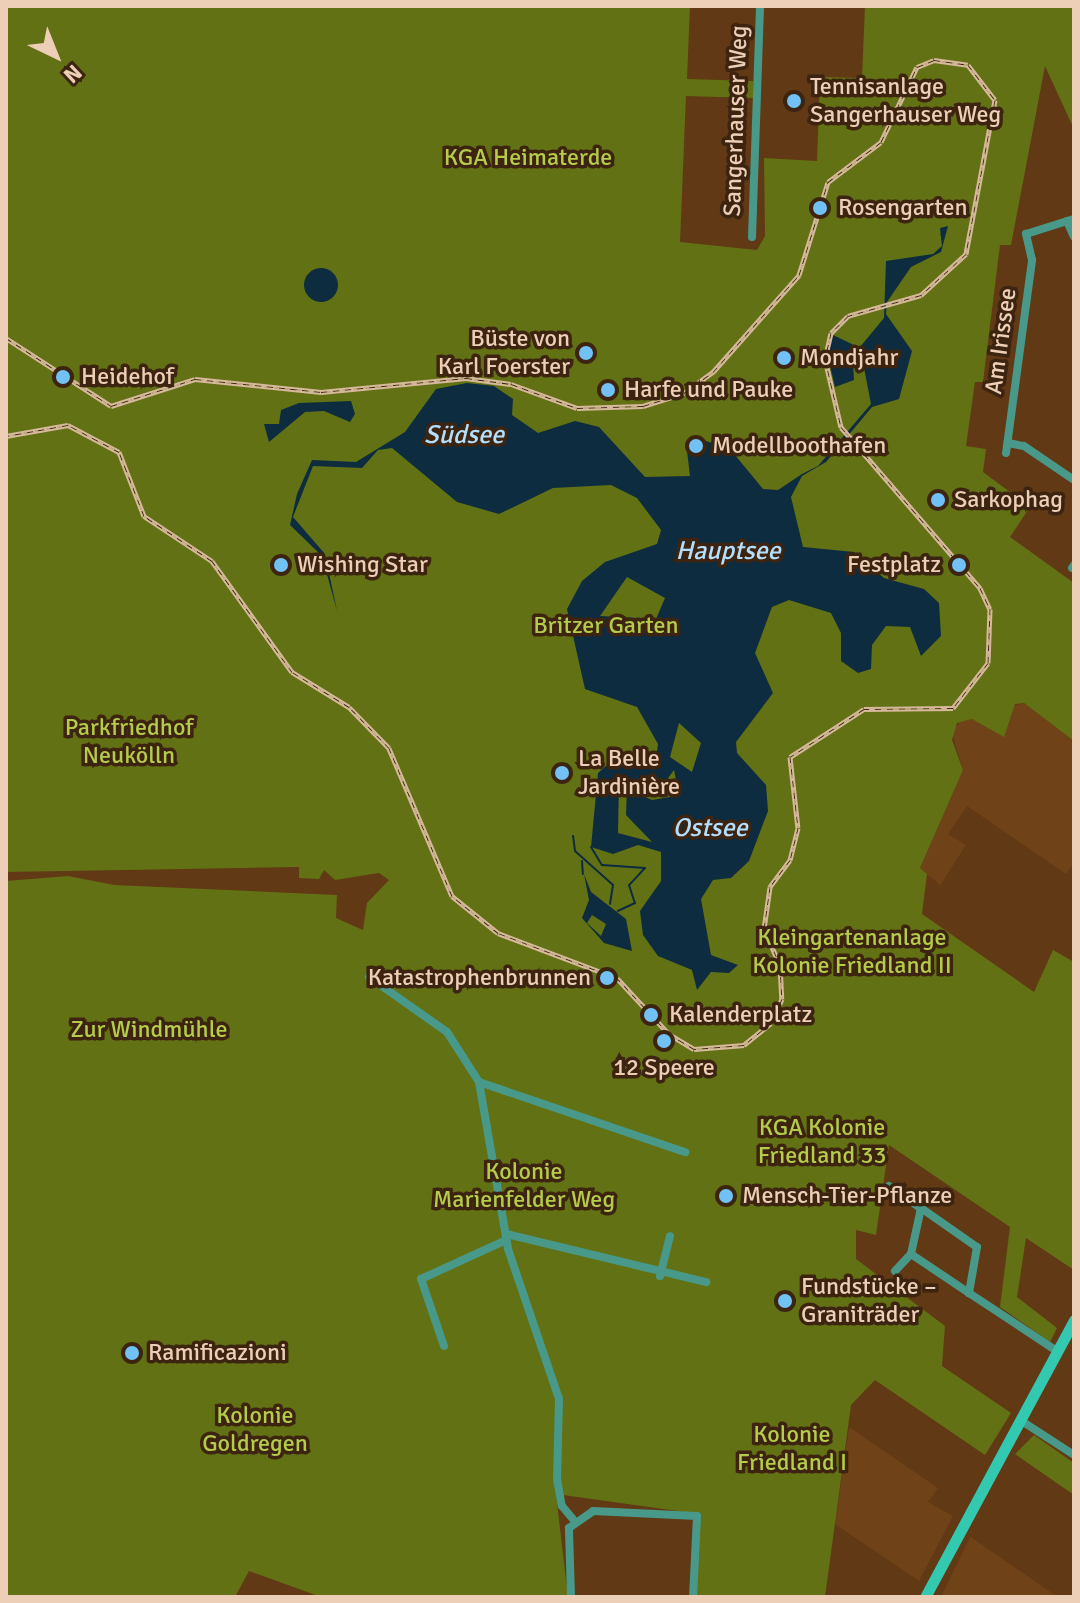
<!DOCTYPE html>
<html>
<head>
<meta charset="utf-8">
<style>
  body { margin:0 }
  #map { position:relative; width:1080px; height:1603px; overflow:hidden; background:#613914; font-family:Signika,sans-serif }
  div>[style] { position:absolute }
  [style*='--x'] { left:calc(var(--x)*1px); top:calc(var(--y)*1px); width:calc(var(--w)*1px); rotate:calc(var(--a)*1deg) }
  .built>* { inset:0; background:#6f4218 }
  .green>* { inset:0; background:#627113 }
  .water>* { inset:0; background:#0d2c3f }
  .round { border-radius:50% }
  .stream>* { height:2px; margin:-1px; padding:0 1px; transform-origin:1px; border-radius:1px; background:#0d2c3f }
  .street>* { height:8px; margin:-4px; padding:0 4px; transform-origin:4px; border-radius:4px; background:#48998a }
  .secondary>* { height:11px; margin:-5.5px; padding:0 5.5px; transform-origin:5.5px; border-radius:5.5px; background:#33c9b1 }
  .rail>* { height:5px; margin-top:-2.5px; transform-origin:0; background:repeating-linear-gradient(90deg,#3c2410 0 6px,#d8b89e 0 12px); box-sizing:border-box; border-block:2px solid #d8b89e }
  .dots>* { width:22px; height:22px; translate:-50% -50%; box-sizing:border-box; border:4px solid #3c2410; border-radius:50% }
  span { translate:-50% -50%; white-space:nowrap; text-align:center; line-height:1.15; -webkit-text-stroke:7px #3c2410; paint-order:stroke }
  .poi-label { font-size:24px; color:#edceb6 }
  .left { translate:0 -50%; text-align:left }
  .right { translate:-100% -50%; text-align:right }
  .street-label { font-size:24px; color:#edceb6 }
  .park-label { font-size:24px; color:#b4cc4a }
  .water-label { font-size:26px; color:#b3dffe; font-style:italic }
  .frame { position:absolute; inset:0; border:8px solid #edceb6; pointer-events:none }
  .north { position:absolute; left:16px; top:16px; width:80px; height:80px; -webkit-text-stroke:6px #3c2410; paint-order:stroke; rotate:137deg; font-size:22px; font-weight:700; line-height:32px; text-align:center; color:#edceb6 }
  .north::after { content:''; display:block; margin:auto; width:28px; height:36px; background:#edceb6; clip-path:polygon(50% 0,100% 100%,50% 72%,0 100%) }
</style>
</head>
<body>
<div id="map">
  <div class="built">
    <i style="clip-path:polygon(1024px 703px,1074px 741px,1074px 863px,1066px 874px,967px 806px,948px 834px,966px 845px,940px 885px,920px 868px,963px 770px,952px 733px,961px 720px)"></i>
    <i style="clip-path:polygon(849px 1427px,938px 1488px,928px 1502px,953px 1516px,919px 1581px,835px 1524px)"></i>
    <i style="clip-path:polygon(970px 1537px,972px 1538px,1058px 1597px,941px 1597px)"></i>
  </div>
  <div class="green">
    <i style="clip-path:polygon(6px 6px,690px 6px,687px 79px,753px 81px,753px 98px,686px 96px,680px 242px,757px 250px,765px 236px,764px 158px,817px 161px,820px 77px,862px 78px,865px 6px,1074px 6px,1074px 129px,1045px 66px,1011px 245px,1000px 245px,983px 382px,975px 382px,966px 446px,986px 449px,983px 472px,1030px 507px,1010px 537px,1074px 583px,1074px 741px,1024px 703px,1015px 704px,1004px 737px,972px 719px,957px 723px,952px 740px,963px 770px,920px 868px,927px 874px,922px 914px,1034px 992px,1053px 950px,1074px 962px,1074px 1270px,1026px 1238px,1017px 1297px,1057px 1328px,1050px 1342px,1000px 1307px,1010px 1227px,889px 1145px,876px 1235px,856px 1230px,856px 1259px,945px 1326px,942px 1366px,1011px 1413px,985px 1455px,875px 1380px,851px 1405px,825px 1597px,696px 1597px,699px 1514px,556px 1494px,568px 1597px,321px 1597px,249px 1571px,235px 1597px,6px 1597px,6px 881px,68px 876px,114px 885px,337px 895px,336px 918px,363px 930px,367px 903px,389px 880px,379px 873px,335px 880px,324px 870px,319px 879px,299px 878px,299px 867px,6px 872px)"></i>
    <i style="clip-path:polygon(1034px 1435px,1074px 1463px,1074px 1495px,1015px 1454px)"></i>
  </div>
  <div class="water">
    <i style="clip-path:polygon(evenodd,948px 226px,941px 252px,911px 267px,887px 302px,886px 314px,912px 351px,899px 399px,872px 407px,826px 462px,802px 476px,791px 497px,803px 547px,854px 552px,884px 578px,924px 589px,939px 603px,941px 636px,921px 656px,910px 627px,886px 626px,872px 645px,871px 669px,858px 673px,841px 661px,841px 633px,831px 613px,789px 600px,772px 607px,755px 653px,773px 693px,736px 742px,737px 753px,766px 785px,768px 811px,749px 861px,731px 878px,713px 880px,701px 899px,711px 955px,738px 965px,729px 973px,711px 972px,697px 990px,692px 970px,658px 956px,643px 935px,640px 911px,661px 881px,661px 852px,638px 845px,613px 854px,591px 847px,598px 773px,620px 754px,657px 751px,658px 744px,637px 707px,585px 689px,567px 609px,582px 581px,605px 562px,657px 544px,661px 530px,637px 498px,611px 485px,553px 488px,499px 514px,457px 502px,392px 448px,378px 450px,362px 468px,313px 466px,293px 517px,325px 554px,337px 611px,322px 556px,290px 525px,297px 494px,312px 460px,356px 462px,405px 432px,436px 389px,467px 383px,494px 386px,513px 399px,512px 415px,538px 433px,575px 421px,599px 427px,645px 477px,690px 476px,687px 451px,703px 440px,730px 449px,763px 489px,778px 490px,802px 474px,818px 466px,871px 404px,860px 347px,884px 318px,886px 261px,933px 254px,942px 246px,940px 228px,948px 226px,627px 577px,665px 598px,656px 619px,600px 616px,627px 577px,948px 226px,679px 723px,701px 743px,692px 772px,670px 757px,679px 723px,948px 226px,674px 770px,678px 790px,670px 797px,652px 800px,627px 789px,626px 815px,652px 842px,618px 833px,619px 780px,658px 792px,674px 770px)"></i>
    <i class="round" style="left:304px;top:268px;width:34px;height:34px"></i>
    <i style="clip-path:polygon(833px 335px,852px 344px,854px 380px,835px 387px,827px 353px)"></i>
    <i style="clip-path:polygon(299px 403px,351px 401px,355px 414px,350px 422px,324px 411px,305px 412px,269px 442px,264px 424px,279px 424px,281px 410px)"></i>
    <i style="clip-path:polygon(evenodd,584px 874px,591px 892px,626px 919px,632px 951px,604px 943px,582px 918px,589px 900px,584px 874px,592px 915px,606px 924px,601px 936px,587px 923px,592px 915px)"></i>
  </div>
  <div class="stream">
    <i style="--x:573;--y:836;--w:15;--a:82"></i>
    <i style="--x:575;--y:851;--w:51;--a:41.8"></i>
    <i style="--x:613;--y:885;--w:19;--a:99"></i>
    <i style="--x:591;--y:847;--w:21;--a:59"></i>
    <i style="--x:602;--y:865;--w:43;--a:4"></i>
    <i style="--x:645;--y:868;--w:23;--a:133"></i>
    <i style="--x:629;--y:885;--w:19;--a:72"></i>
    <i style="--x:635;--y:903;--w:19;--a:155"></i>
    <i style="--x:582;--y:861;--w:13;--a:86"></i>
  </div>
  <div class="street">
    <i style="--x:1067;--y:221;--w:17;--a:66"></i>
    <i style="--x:752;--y:237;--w:231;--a:-88"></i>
    <i style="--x:1008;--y:443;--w:16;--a:11"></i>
    <i style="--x:1024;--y:446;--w:60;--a:34.2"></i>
    <i style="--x:1006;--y:453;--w:195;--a:-82.3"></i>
    <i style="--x:1032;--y:260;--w:27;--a:-103"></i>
    <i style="--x:1026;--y:234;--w:50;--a:-17.4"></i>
    <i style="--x:1072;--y:568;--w:4;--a:-56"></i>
    <i style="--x:369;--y:977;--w:95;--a:35.2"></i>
    <i style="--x:447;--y:1032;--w:59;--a:57.4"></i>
    <i style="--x:479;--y:1082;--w:169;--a:80.1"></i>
    <i style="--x:508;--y:1249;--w:158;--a:71.2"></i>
    <i style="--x:559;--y:1399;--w:80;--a:91.4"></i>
    <i style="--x:557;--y:1479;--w:27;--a:80"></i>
    <i style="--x:562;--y:1506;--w:17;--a:50"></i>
    <i style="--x:479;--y:1082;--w:218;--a:18.8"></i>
    <i style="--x:889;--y:1186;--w:39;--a:35"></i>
    <i style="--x:506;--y:1234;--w:206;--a:13.5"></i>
    <i style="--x:895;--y:1271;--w:23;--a:-47"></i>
    <i style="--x:660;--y:1276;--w:41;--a:-76"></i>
    <i style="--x:969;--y:1293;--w:70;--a:-146.1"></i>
    <i style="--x:911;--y:1254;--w:47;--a:-77.7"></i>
    <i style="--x:921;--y:1208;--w:68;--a:34.9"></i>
    <i style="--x:977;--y:1247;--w:47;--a:99.9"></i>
    <i style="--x:969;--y:1293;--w:105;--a:33.4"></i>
    <i style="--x:444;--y:1346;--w:71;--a:-108.9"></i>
    <i style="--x:421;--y:1279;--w:94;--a:-24.6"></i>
    <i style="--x:1020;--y:1420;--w:64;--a:32.9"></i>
    <i style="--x:571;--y:1597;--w:69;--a:-91.7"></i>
    <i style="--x:569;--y:1528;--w:29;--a:-35"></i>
    <i style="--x:593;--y:1511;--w:104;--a:2.8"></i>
    <i style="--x:697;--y:1516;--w:81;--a:92.8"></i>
  </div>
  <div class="secondary">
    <i style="--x:925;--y:1597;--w:315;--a:-61.7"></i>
  </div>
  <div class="rail">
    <i style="--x:6;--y:338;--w:125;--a:32.9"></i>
    <i style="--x:111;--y:406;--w:88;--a:-17.8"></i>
    <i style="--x:195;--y:379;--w:127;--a:5.9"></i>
    <i style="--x:321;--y:392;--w:146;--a:-5.5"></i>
    <i style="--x:466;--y:378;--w:45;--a:7.6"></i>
    <i style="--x:511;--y:384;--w:70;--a:20"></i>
    <i style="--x:577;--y:408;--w:66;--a:-1.7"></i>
    <i style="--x:643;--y:406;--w:43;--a:-17.6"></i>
    <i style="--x:684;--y:393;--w:36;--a:-36"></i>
    <i style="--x:713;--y:372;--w:130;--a:-48.4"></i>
    <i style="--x:799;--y:275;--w:97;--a:-72.7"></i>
    <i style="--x:828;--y:182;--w:66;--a:-37"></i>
    <i style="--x:881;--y:142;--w:83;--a:-64.4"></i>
    <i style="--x:917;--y:67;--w:18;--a:-22"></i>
    <i style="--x:934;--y:60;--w:34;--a:8"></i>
    <i style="--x:968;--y:65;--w:44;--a:52.4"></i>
    <i style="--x:995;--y:100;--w:157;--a:100.7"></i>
    <i style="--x:966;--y:254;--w:61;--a:137.7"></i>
    <i style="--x:921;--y:295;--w:76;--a:164"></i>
    <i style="--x:848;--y:316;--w:24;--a:135"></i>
    <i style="--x:831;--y:333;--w:27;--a:103"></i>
    <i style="--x:825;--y:359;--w:70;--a:76.8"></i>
    <i style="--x:841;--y:427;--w:213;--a:49.2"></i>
    <i style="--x:980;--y:588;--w:23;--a:65"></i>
    <i style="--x:990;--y:609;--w:54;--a:92.1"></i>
    <i style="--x:988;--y:663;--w:57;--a:127.9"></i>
    <i style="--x:953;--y:708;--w:89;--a:179.4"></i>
    <i style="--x:864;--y:709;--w:88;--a:147"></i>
    <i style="--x:790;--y:757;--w:71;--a:83.6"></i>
    <i style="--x:798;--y:828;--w:33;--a:104"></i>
    <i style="--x:790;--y:860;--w:34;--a:127"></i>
    <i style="--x:770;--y:887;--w:42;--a:98.1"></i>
    <i style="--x:764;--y:929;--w:39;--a:66"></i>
    <i style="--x:780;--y:965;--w:34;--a:87"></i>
    <i style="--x:782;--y:999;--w:26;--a:115"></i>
    <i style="--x:771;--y:1023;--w:35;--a:141"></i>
    <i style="--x:744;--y:1045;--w:50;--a:175.4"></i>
    <i style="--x:694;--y:1049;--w:29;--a:-149"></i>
    <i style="--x:669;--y:1034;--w:76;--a:-132.9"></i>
    <i style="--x:617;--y:978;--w:127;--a:-159.3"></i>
    <i style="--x:498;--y:933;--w:59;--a:-141.2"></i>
    <i style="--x:452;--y:896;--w:161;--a:-113.1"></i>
    <i style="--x:389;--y:748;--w:57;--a:-134.3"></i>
    <i style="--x:349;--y:707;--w:67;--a:-148.4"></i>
    <i style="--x:292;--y:672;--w:137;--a:-125.8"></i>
    <i style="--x:212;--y:561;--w:82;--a:-146.5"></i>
    <i style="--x:144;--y:516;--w:69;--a:-111.3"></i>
    <i style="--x:119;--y:452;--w:58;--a:-152.1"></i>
    <i style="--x:68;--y:425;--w:63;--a:169.9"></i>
  </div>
  <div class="dots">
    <i style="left:794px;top:101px;background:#72c1f5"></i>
    <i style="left:820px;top:208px;background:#72c1f5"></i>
    <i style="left:586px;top:353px;background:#72c1f5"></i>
    <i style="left:784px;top:358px;background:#72c1f5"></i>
    <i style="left:63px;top:377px;background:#72c1f5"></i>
    <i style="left:608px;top:390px;background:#72c1f5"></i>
    <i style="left:696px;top:446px;background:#72c1f5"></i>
    <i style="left:938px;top:500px;background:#72c1f5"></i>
    <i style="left:281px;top:565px;background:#72c1f5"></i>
    <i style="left:959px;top:565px;background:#72c1f5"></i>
    <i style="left:562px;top:773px;background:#72c1f5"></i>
    <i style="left:607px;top:978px;background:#72c1f5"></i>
    <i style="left:651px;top:1015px;background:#72c1f5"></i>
    <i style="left:664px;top:1041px;background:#72c1f5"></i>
    <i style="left:726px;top:1196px;background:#72c1f5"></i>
    <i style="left:785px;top:1301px;background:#72c1f5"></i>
    <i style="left:132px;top:1353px;background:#72c1f5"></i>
  </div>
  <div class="poi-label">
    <span class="left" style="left:810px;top:101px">Tennisanlage<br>Sangerhauser Weg</span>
    <span class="left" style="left:838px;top:208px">Rosengarten</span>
    <span class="right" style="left:570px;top:353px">Büste von<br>Karl Foerster</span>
    <span class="left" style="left:800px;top:358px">Mondjahr</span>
    <span class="left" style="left:81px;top:377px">Heidehof</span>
    <span class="left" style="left:624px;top:390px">Harfe und Pauke</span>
    <span class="left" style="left:712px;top:446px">Modellboothafen</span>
    <span class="left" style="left:954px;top:500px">Sarkophag</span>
    <span class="left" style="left:297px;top:565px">Wishing Star</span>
    <span class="right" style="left:941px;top:565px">Festplatz</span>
    <span class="left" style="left:578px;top:773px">La Belle<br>Jardinière</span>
    <span class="right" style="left:591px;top:978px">Katastrophenbrunnen</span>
    <span class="left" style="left:669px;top:1015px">Kalenderplatz</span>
    <span style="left:664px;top:1068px">12 Speere</span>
    <span class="left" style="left:742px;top:1196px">Mensch-Tier-Pflanze</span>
    <span class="left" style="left:801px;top:1301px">Fundstücke –<br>Graniträder</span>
    <span class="left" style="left:148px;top:1353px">Ramificazioni</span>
  </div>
  <div class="street-label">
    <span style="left:736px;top:121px;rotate:-88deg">Sangerhauser Weg</span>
    <span style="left:1001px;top:341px;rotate:-82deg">Am Irissee</span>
  </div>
  <div class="park-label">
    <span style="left:528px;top:158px">KGA Heimaterde</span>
    <span style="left:606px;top:626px">Britzer Garten</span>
    <span style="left:129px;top:742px">Parkfriedhof<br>Neukölln</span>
    <span style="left:852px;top:952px">Kleingartenanlage<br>Kolonie Friedland II</span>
    <span style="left:149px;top:1030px">Zur Windmühle</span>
    <span style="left:822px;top:1142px">KGA Kolonie<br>Friedland 33</span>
    <span style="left:524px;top:1186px">Kolonie<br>Marienfelder Weg</span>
    <span style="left:255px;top:1430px">Kolonie<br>Goldregen</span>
    <span style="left:792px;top:1449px">Kolonie<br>Friedland I</span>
  </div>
  <div class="water-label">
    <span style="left:464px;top:436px">Südsee</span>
    <span style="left:728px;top:552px">Hauptsee</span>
    <span style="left:710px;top:829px">Ostsee</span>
  </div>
  <div class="frame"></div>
  <div class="north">N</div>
</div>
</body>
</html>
